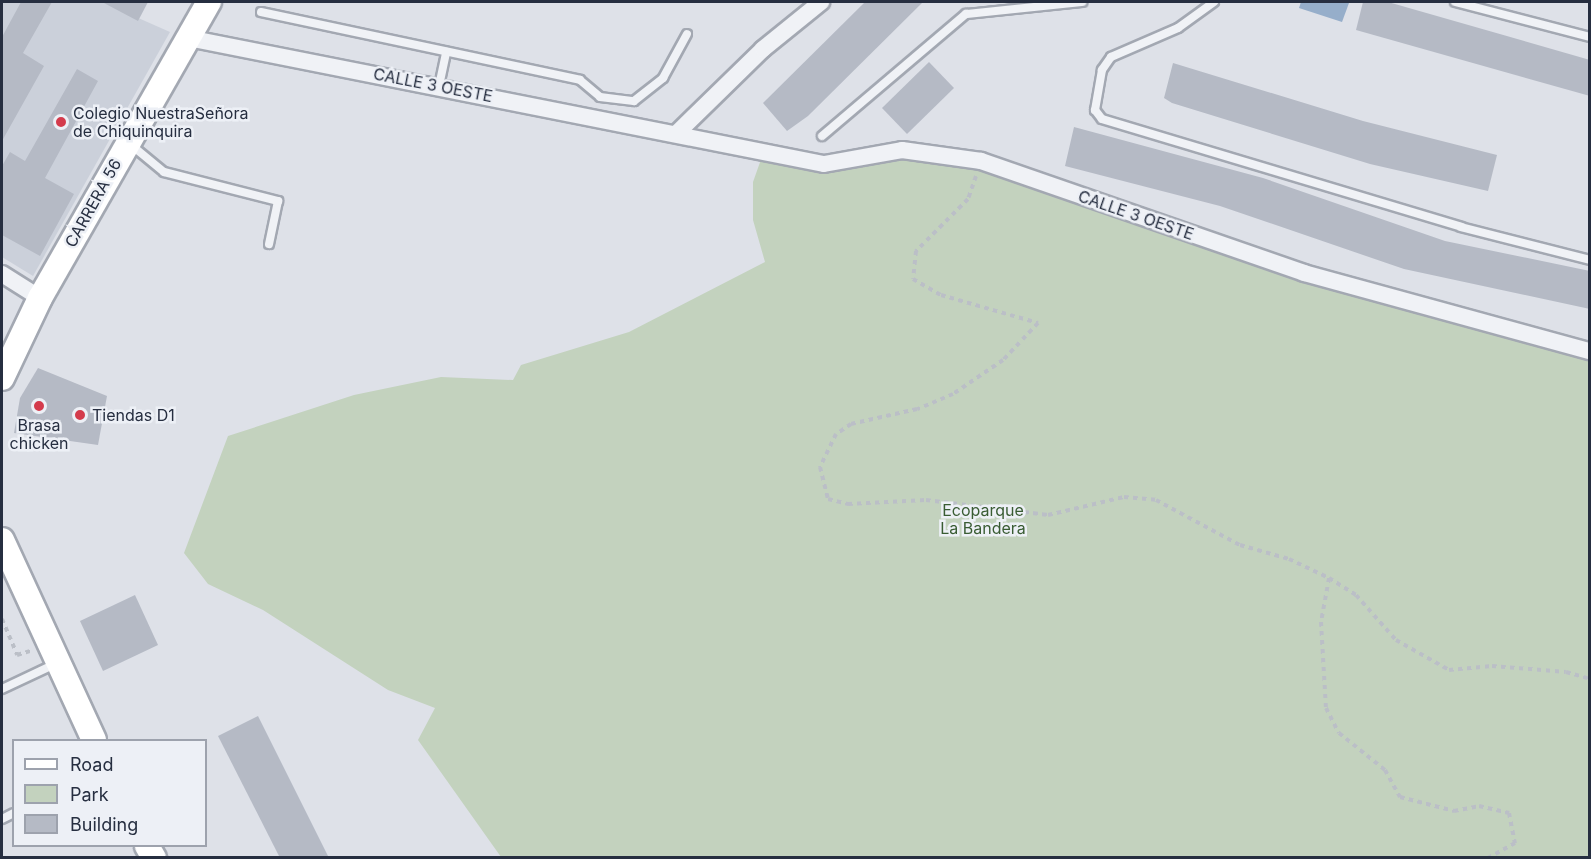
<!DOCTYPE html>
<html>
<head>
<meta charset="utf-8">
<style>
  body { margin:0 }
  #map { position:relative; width:1591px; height:859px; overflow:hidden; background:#dee1e8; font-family:Inter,sans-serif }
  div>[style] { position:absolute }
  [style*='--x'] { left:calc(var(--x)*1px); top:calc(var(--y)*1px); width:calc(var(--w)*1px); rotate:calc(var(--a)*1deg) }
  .built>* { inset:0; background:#cbd0da }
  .green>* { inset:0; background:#c3d2be }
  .water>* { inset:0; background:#96aeca }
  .building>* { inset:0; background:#b5bac5 }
  .path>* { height:4px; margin-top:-2px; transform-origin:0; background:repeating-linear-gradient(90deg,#bbbfc7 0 4.5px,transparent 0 9px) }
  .roads { filter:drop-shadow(2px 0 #a3a8b2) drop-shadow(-2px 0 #a3a8b2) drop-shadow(0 2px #a3a8b2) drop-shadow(0 -2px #a3a8b2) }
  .lane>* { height:8px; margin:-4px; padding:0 4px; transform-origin:4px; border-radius:4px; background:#f0f2f6 }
  .street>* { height:16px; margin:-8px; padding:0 8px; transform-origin:8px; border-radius:8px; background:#f0f2f6 }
  .secondary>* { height:24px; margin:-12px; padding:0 12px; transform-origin:12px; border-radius:12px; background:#fff }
  .dots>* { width:16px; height:16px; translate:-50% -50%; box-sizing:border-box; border:3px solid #edf0f6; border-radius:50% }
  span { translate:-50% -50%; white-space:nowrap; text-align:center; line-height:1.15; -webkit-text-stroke:5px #edf0f6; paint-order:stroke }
  .street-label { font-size:16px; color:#262e40 }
  .poi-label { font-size:16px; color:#262e40 }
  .left { translate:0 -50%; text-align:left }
  .park-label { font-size:16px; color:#395c33 }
  .frame { position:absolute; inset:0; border:3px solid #262e40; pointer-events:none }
  .legend { position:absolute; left:12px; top:739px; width:195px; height:108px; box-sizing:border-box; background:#edf0f6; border:2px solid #9da2ad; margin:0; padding:8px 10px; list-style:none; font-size:18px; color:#262e40 }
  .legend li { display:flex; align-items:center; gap:12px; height:30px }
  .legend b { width:30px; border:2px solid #9da2ad }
</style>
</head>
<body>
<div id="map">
  <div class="built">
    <i style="clip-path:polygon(2px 2px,102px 2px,170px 32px,33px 276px,2px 257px)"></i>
  </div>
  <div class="green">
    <i style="clip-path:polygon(902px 150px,981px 161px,1304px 273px,1589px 351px,1589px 857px,501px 857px,418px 740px,435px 708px,388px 690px,263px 610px,208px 584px,184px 553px,228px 436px,354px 395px,441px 377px,513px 380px,521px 365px,629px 332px,765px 262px,753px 220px,753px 182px,764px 151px,824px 164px)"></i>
  </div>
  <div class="water">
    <i style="clip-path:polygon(1301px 2px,1346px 2px,1349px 3px,1342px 22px,1299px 8px)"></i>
  </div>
  <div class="building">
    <i style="clip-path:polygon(21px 2px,52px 2px,23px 53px,44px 66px,2px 141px,2px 37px)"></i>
    <i style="clip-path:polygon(102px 2px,148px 2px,138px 21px)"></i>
    <i style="clip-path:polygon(865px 2px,923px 2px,808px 116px,787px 131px,763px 103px)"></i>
    <i style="clip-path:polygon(1363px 2px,1388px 2px,1590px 60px,1590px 96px,1356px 30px)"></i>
    <i style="clip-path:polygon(929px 62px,954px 88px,907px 134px,882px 108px)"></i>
    <i style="clip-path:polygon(1173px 63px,1363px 121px,1497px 155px,1488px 191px,1370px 164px,1172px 103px,1164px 98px)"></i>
    <i style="clip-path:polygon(77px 69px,98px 81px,45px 178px,74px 194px,40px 256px,2px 235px,2px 166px,10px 152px,25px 161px)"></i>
    <i style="clip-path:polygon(1074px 127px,1263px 178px,1445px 241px,1590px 271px,1590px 309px,1404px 269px,1220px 206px,1065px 166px)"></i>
    <i style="clip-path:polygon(38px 368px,107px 396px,98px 445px,14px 433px,20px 398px)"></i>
    <i style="clip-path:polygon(135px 595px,158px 645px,103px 671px,80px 621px)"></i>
    <i style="clip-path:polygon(258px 716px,329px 858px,280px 858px,218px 736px)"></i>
  </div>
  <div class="path">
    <i style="--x:976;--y:176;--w:24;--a:109"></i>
    <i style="--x:968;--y:199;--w:74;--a:135"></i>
    <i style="--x:916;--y:251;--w:28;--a:96"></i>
    <i style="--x:913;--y:279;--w:32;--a:30"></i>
    <i style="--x:941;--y:295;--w:101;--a:16.1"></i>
    <i style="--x:1038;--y:323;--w:51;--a:133.4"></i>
    <i style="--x:1003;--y:360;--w:60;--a:145.8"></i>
    <i style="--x:953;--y:394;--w:39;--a:157"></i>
    <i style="--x:917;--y:409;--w:68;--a:167.2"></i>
    <i style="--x:851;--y:424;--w:18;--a:146"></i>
    <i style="--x:836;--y:434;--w:37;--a:116"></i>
    <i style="--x:820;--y:467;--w:33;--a:76"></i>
    <i style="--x:828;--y:499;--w:21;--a:14"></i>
    <i style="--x:848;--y:504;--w:78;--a:-2.9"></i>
    <i style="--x:926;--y:500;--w:123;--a:7"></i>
    <i style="--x:1048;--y:515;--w:78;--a:-13.3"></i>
    <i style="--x:1124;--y:497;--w:32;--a:5"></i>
    <i style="--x:1156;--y:500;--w:95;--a:28.2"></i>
    <i style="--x:1240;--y:545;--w:51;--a:15.9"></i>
    <i style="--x:1289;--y:559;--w:44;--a:25.4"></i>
    <i style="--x:1329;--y:578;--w:45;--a:100.3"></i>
    <i style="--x:1321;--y:622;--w:86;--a:86.7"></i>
    <i style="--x:1326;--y:708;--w:28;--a:63"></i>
    <i style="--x:1339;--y:733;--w:59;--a:38.8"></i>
    <i style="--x:1385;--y:770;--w:31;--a:61"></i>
    <i style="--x:1400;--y:797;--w:56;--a:14.5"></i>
    <i style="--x:1454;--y:811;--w:25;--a:-11"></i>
    <i style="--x:1479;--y:806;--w:31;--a:13"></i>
    <i style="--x:1509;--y:813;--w:31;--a:79"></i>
    <i style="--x:1515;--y:843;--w:31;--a:151"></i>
    <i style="--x:1329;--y:578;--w:32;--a:32"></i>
    <i style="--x:1356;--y:595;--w:60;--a:48.4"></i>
    <i style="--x:1396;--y:640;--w:61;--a:29.5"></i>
    <i style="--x:1449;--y:670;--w:43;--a:-5.3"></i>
    <i style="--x:1492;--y:666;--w:74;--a:4.6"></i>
    <i style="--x:1566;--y:672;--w:25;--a:16"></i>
    <i style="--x:2;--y:619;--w:39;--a:67"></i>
    <i style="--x:17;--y:655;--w:14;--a:-17"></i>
  </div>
  <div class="roads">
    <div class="lane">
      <i style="--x:1214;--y:2;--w:44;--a:144.2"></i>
      <i style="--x:1178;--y:28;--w:73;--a:156.6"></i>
      <i style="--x:1111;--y:57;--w:16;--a:125"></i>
      <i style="--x:1102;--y:70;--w:41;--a:99.9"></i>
      <i style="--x:1095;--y:110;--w:11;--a:52"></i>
      <i style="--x:1102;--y:119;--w:375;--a:16.7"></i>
      <i style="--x:1461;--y:227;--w:133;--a:14.3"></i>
      <i style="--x:1455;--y:2;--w:139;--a:14.5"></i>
      <i style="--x:261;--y:12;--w:326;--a:12"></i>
      <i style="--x:580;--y:80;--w:26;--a:40"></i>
      <i style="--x:600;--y:97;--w:34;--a:7"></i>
      <i style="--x:634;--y:101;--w:37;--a:-38"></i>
      <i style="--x:663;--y:78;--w:50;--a:-61.4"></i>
      <i style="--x:439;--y:86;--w:35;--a:-78"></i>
      <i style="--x:822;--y:136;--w:189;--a:-40.3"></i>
      <i style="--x:966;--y:14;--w:117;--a:-5.9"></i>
      <i style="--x:130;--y:144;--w:44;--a:39.5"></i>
      <i style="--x:164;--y:172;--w:118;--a:14.3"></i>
      <i style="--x:278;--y:201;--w:44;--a:101.8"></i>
      <i style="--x:2;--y:689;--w:59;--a:-25.3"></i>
      <i style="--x:2;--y:819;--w:13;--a:-27"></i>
    </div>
    <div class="street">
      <i style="--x:188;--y:38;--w:648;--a:11.21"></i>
      <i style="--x:824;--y:164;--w:79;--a:-10.2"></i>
      <i style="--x:902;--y:150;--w:80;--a:7.9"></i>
      <i style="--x:981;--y:161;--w:342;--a:19.1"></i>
      <i style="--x:1304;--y:273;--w:296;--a:15.3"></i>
      <i style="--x:678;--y:132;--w:119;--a:-44.3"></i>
      <i style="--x:763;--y:49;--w:75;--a:-39"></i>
      <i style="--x:2;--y:274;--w:45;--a:32.3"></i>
    </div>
    <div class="secondary">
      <i style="--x:2;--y:378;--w:89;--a:-64.6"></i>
      <i style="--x:40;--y:298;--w:341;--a:-60.3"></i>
      <i style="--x:2;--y:540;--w:220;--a:65.3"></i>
      <i style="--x:147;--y:846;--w:14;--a:60"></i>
    </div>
  </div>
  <div class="dots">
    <i style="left:61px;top:122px;background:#d43b4c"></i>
    <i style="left:39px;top:406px;background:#d43b4c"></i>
    <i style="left:80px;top:415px;background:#d43b4c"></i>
  </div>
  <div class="street-label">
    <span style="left:433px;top:85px;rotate:11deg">CALLE 3 OESTE</span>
    <span style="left:93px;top:203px;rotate:-61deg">CARRERA 56</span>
    <span style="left:1136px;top:215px;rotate:19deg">CALLE 3 OESTE</span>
  </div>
  <div class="poi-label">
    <span class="left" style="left:73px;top:122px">Colegio NuestraSeñora<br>de Chiquinquira</span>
    <span class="left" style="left:92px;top:415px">Tiendas D1</span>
    <span style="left:39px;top:434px">Brasa<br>chicken</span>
  </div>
  <div class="park-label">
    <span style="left:983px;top:519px">Ecoparque<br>La Bandera</span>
  </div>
  <div class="frame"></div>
  <ul class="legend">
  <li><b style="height:8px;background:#fff"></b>Road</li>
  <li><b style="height:16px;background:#c3d2be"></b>Park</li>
  <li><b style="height:16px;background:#b5bac5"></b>Building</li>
  </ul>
</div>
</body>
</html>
